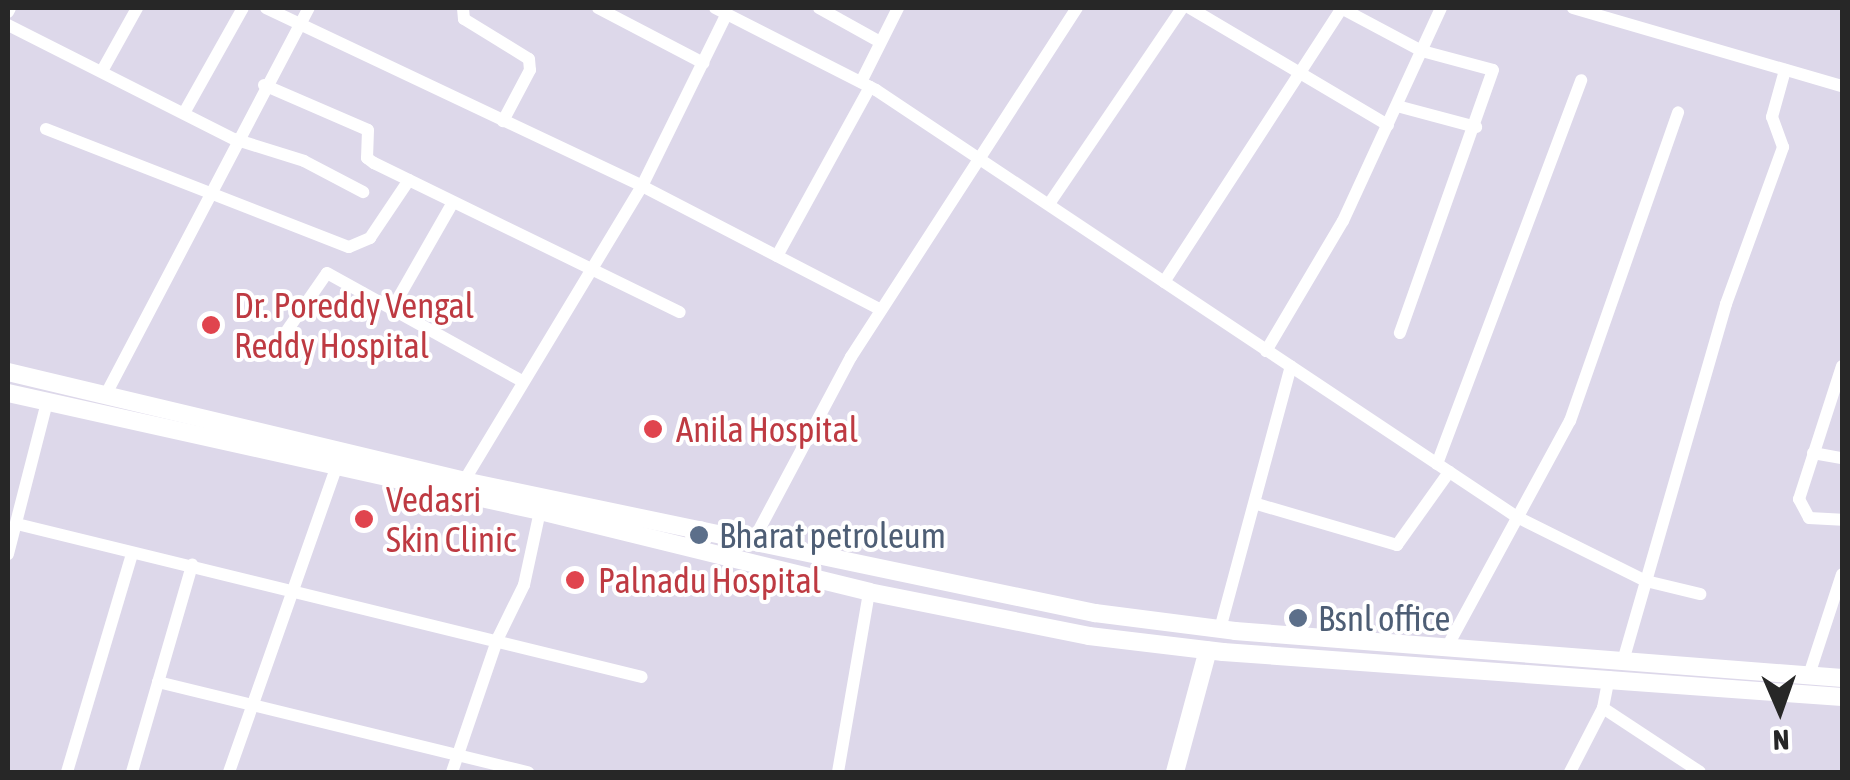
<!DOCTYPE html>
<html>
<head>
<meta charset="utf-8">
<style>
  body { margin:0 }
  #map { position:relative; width:1850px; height:780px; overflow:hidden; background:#ddd8ea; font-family:"Asap Condensed",sans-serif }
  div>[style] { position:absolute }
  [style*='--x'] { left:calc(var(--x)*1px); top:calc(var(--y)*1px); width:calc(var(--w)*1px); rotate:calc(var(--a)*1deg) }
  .street>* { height:12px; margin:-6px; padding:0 6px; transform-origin:6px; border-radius:6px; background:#fff }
  .secondary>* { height:18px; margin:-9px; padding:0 9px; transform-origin:9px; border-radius:9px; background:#fff }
  .dots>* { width:28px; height:28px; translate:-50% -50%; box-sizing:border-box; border:5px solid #fff; border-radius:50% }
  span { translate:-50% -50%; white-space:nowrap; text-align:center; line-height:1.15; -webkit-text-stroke:8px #fff; paint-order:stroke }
  .health-label { font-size:35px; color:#be3a42 }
  .left { translate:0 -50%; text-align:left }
  .service-label { font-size:35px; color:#4e5e75 }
  .frame { position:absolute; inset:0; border:10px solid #272727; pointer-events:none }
  .north { position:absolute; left:1730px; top:660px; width:100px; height:100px; -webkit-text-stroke:8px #fff; paint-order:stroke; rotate:178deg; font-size:28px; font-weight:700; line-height:40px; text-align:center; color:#272727 }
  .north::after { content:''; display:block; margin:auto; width:35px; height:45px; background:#272727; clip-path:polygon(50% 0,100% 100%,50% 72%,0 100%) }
</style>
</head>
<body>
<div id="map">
  <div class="street">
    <i style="--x:266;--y:8;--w:416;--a:25.3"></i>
    <i style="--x:642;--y:186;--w:269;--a:27.4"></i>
    <i style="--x:463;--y:8;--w:11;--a:85"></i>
    <i style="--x:464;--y:19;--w:76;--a:31.6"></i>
    <i style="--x:529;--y:59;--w:11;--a:85"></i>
    <i style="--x:530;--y:70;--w:58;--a:117.9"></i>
    <i style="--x:598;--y:8;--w:119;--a:27.6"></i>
    <i style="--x:715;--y:8;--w:181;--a:27"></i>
    <i style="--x:876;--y:90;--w:770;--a:33.67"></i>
    <i style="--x:1517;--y:517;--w:144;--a:26.4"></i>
    <i style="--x:1646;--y:581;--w:56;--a:13.5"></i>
    <i style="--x:819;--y:8;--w:70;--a:29.1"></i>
    <i style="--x:1190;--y:8;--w:230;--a:30.6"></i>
    <i style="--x:1341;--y:8;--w:92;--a:28"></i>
    <i style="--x:1422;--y:51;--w:73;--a:15"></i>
    <i style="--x:1493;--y:70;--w:279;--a:109.5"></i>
    <i style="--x:1573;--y:8;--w:280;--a:16.2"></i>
    <i style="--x:8;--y:12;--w:4;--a:-63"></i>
    <i style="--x:8;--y:25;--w:253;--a:26.8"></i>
    <i style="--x:234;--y:139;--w:73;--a:17.4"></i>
    <i style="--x:304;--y:161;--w:67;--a:27.7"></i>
    <i style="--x:102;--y:71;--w:72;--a:-60.9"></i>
    <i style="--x:861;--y:82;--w:83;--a:-63.4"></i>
    <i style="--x:264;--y:85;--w:113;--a:23.4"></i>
    <i style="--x:368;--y:130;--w:28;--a:92"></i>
    <i style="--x:367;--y:158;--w:9;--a:36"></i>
    <i style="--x:374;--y:163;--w:340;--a:26"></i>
    <i style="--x:1397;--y:106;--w:82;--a:14.9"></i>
    <i style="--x:184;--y:113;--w:120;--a:-60.7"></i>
    <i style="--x:46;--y:129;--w:325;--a:21.3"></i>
    <i style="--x:349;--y:247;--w:23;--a:-23"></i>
    <i style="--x:370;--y:238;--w:70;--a:-56.1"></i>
    <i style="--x:1049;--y:204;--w:237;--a:-55.8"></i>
    <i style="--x:777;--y:256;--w:193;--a:-61.2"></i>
    <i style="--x:1164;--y:282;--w:327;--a:-57"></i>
    <i style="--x:392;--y:309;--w:123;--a:-60.3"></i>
    <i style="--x:284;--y:335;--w:75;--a:-55.3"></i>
    <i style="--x:327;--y:273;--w:223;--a:29"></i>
    <i style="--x:1266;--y:351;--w:151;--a:-59.4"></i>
    <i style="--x:1343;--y:221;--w:234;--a:-65.3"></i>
    <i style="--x:1842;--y:366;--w:140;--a:107.9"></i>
    <i style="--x:1799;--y:499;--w:21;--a:62"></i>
    <i style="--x:1809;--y:518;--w:33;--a:3"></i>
    <i style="--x:105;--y:396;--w:438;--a:-62.3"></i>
    <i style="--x:1813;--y:453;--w:29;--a:10"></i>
    <i style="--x:1437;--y:464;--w:410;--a:-69.4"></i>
    <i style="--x:464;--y:481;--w:345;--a:-58.9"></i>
    <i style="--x:642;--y:186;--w:191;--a:-63.8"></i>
    <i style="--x:1257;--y:504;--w:146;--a:16.3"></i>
    <i style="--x:1397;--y:545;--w:90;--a:-54.5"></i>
    <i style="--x:17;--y:524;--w:643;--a:13.76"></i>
    <i style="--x:752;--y:543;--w:211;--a:-62"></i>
    <i style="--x:851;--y:357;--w:416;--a:-57.1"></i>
    <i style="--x:8;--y:554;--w:157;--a:-75.6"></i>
    <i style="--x:1220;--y:629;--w:272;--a:-74.9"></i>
    <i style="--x:1446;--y:649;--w:260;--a:-61.5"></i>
    <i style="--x:1570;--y:421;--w:327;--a:-70.7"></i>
    <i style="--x:1623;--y:661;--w:372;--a:-73.9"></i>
    <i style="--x:1726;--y:304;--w:167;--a:-70"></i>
    <i style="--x:1783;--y:147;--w:32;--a:-110"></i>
    <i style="--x:1772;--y:117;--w:49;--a:-74.5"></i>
    <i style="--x:1809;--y:675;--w:106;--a:-71.9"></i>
    <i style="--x:1609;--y:677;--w:32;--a:101"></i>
    <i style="--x:1603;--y:708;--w:116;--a:33.4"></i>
    <i style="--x:158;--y:682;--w:381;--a:13.7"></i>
    <i style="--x:67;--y:772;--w:227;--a:-73.4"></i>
    <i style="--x:132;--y:772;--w:216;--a:-73.8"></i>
    <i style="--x:229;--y:772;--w:325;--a:-70.6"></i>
    <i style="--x:452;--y:772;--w:142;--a:-71.1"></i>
    <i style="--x:498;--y:638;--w:59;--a:-63.9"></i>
    <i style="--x:524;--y:585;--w:76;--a:-77.8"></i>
    <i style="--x:838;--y:772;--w:183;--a:-80.2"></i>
    <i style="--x:1570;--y:772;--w:72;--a:-62.7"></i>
  </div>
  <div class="secondary">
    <i style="--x:8;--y:372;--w:469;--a:13.4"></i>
    <i style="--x:464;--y:481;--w:645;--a:11.82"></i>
    <i style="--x:1095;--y:613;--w:141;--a:7.3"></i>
    <i style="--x:1235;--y:631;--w:609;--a:4.43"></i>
    <i style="--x:8;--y:393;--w:545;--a:12.51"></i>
    <i style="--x:540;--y:511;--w:339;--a:13.8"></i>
    <i style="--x:869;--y:592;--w:224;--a:11.3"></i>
    <i style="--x:1089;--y:636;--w:135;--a:6.8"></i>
    <i style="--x:1223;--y:652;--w:621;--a:4.16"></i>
    <i style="--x:1175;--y:772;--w:126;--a:-74.9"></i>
  </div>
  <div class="dots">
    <i style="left:211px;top:325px;background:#e0444e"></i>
    <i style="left:653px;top:429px;background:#e0444e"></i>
    <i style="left:364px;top:519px;background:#e0444e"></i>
    <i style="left:699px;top:535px;background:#5c6f8a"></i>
    <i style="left:575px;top:580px;background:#e0444e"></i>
    <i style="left:1298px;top:618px;background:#5c6f8a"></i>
  </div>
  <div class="health-label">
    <span class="left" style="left:234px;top:325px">Dr. Poreddy Vengal<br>Reddy Hospital</span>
    <span class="left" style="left:676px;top:429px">Anila Hospital</span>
    <span class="left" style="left:386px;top:519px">Vedasri<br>Skin Clinic</span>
    <span class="left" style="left:598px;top:580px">Palnadu Hospital</span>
  </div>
  <div class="service-label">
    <span class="left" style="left:719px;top:535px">Bharat petroleum</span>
    <span class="left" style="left:1318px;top:618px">Bsnl office</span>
  </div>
  <div class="frame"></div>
  <div class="north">N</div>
</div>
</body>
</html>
